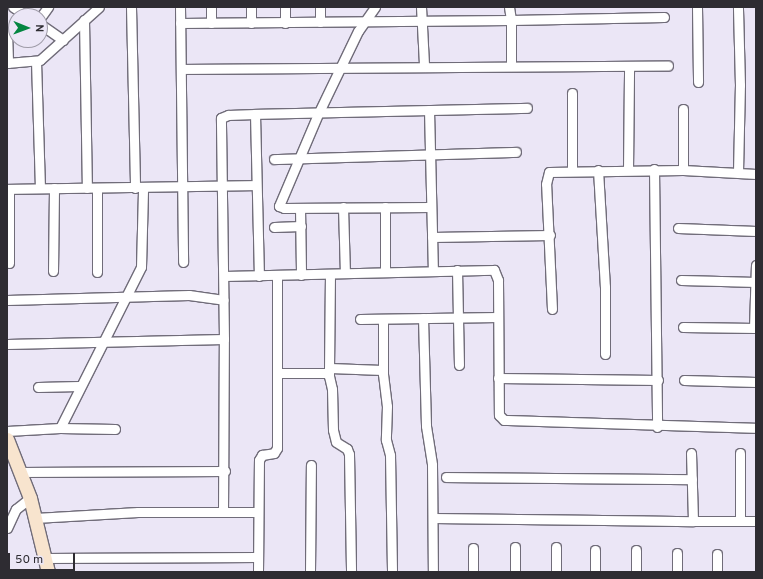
<!DOCTYPE html>
<html>
<head>
<meta charset="utf-8">
<style>
  body { margin:0 }
  #map { position:relative; width:763px; height:579px; overflow:hidden; background:#ebe6f6; font-family:Overpass,sans-serif }
  div>[style] { position:absolute }
  [style*='--x'] { left:calc(var(--x)*1px); top:calc(var(--y)*1px); width:calc(var(--w)*1px); rotate:calc(var(--a)*1deg) }
  .roads { filter:drop-shadow(1px 0 #706c79) drop-shadow(-1px 0 #706c79) drop-shadow(0 1px #706c79) drop-shadow(0 -1px #706c79) }
  .street>* { height:9px; margin:-4.5px; padding:0 4.5px; transform-origin:4.5px; border-radius:4.5px; background:#fff }
  .secondary>* { height:13px; margin:-6.5px; padding:0 6.5px; transform-origin:6.5px; border-radius:6.5px; background:#f8e4ce }
  span { translate:-50% -50%; white-space:nowrap; text-align:center; line-height:1.15; -webkit-text-stroke:4px #ebe6f6; paint-order:stroke }
  .frame { position:absolute; inset:0; border:8px solid #2e2c32; pointer-events:none }
  .north { position:absolute; left:8px; top:8px; width:40px; height:40px; box-sizing:border-box; background:#ebe6f6; border:1px solid #9f9ca8; border-radius:50%; rotate:91deg; font-size:11px; font-weight:700; line-height:16px; text-align:center; color:#2e2c32 }
  .north::after { content:''; display:block; margin:auto; width:14px; height:18px; background:#048641; clip-path:polygon(50% 0,100% 100%,50% 72%,0 100%) }
  .scale { position:absolute; left:8px; top:553px; width:67px; height:18px; box-sizing:border-box; border:2px solid #2e2c32; border-top:0; padding-left:5px; font-size:12px; line-height:14px; white-space:nowrap; color:#2e2c32; -webkit-text-stroke:3px #ebe6f6; paint-order:stroke }
</style>
</head>
<body>
<div id="map">
  <div class="roads">
    <div class="street">
      <i style="--x:13;--y:7;--w:17;--a:33"></i>
      <i style="--x:131;--y:7;--w:181;--a:88.7"></i>
      <i style="--x:180;--y:7;--w:255;--a:89.3"></i>
      <i style="--x:211;--y:7;--w:16;--a:90"></i>
      <i style="--x:251;--y:7;--w:16;--a:90"></i>
      <i style="--x:285;--y:7;--w:16;--a:90"></i>
      <i style="--x:320;--y:7;--w:15;--a:90"></i>
      <i style="--x:375;--y:7;--w:29;--a:125"></i>
      <i style="--x:358;--y:31;--w:92;--a:115.7"></i>
      <i style="--x:318;--y:114;--w:100;--a:113"></i>
      <i style="--x:279;--y:206;--w:5;--a:22"></i>
      <i style="--x:284;--y:208;--w:147;--a:-0.4"></i>
      <i style="--x:421;--y:7;--w:58;--a:87"></i>
      <i style="--x:509;--y:7;--w:13;--a:81"></i>
      <i style="--x:511;--y:20;--w:153;--a:-1.1"></i>
      <i style="--x:697;--y:7;--w:75;--a:89.2"></i>
      <i style="--x:40;--y:18;--w:14;--a:-54"></i>
      <i style="--x:84;--y:20;--w:168;--a:89"></i>
      <i style="--x:180;--y:23;--w:331;--a:-0.5"></i>
      <i style="--x:511;--y:20;--w:46;--a:90"></i>
      <i style="--x:40;--y:24;--w:28;--a:35"></i>
      <i style="--x:7;--y:32;--w:31;--a:88"></i>
      <i style="--x:36;--y:61;--w:127;--a:88.2"></i>
      <i style="--x:7;--y:63;--w:33;--a:-5"></i>
      <i style="--x:40;--y:60;--w:79;--a:-41.9"></i>
      <i style="--x:182;--y:69;--w:486;--a:-0.4"></i>
      <i style="--x:429;--y:110;--w:160;--a:88.6"></i>
      <i style="--x:255;--y:114;--w:162;--a:88.6"></i>
      <i style="--x:274;--y:159;--w:242;--a:-1.7"></i>
      <i style="--x:654;--y:169;--w:258;--a:89.3"></i>
      <i style="--x:572;--y:170;--w:77;--a:-90"></i>
      <i style="--x:598;--y:170;--w:117;--a:86.6"></i>
      <i style="--x:605;--y:287;--w:67;--a:90"></i>
      <i style="--x:628;--y:170;--w:104;--a:-89.4"></i>
      <i style="--x:683;--y:170;--w:61;--a:-90"></i>
      <i style="--x:738;--y:172;--w:87;--a:-88.7"></i>
      <i style="--x:740;--y:85;--w:78;--a:-91.5"></i>
      <i style="--x:7;--y:189;--w:249;--a:-0.9"></i>
      <i style="--x:343;--y:207;--w:66;--a:88.3"></i>
      <i style="--x:385;--y:207;--w:65;--a:90"></i>
      <i style="--x:300;--y:208;--w:67;--a:89.1"></i>
      <i style="--x:274;--y:227;--w:27;--a:-2"></i>
      <i style="--x:678;--y:228;--w:78;--a:2.2"></i>
      <i style="--x:432;--y:237;--w:118;--a:-1"></i>
      <i style="--x:9;--y:263;--w:74;--a:-90"></i>
      <i style="--x:457;--y:270;--w:95;--a:88.8"></i>
      <i style="--x:53;--y:271;--w:83;--a:-89.3"></i>
      <i style="--x:97;--y:272;--w:84;--a:-90"></i>
      <i style="--x:330;--y:274;--w:102;--a:90.6"></i>
      <i style="--x:329;--y:376;--w:13;--a:77"></i>
      <i style="--x:332;--y:389;--w:41;--a:88.6"></i>
      <i style="--x:333;--y:430;--w:12;--a:76"></i>
      <i style="--x:336;--y:442;--w:13;--a:32"></i>
      <i style="--x:347;--y:449;--w:5;--a:68"></i>
      <i style="--x:349;--y:454;--w:118;--a:89"></i>
      <i style="--x:224;--y:276;--w:270;--a:-1.3"></i>
      <i style="--x:494;--y:270;--w:11;--a:68"></i>
      <i style="--x:498;--y:280;--w:135;--a:89.6"></i>
      <i style="--x:499;--y:415;--w:7;--a:45"></i>
      <i style="--x:504;--y:420;--w:252;--a:1.8"></i>
      <i style="--x:681;--y:280;--w:75;--a:1.5"></i>
      <i style="--x:7;--y:300;--w:182;--a:-1.6"></i>
      <i style="--x:189;--y:295;--w:35;--a:8"></i>
      <i style="--x:552;--y:309;--w:125;--a:-92.7"></i>
      <i style="--x:546;--y:184;--w:12;--a:-76"></i>
      <i style="--x:549;--y:172;--w:134;--a:-0.9"></i>
      <i style="--x:683;--y:170;--w:73;--a:3.1"></i>
      <i style="--x:423;--y:318;--w:108;--a:88.4"></i>
      <i style="--x:426;--y:426;--w:39;--a:81"></i>
      <i style="--x:432;--y:465;--w:107;--a:89.5"></i>
      <i style="--x:360;--y:319;--w:138;--a:-0.8"></i>
      <i style="--x:383;--y:319;--w:55;--a:90"></i>
      <i style="--x:383;--y:374;--w:32;--a:83"></i>
      <i style="--x:387;--y:406;--w:34;--a:92"></i>
      <i style="--x:386;--y:440;--w:16;--a:75"></i>
      <i style="--x:390;--y:455;--w:117;--a:89"></i>
      <i style="--x:683;--y:327;--w:73;--a:0.8"></i>
      <i style="--x:754;--y:328;--w:63;--a:-88.2"></i>
      <i style="--x:7;--y:344;--w:217;--a:-1.3"></i>
      <i style="--x:330;--y:368;--w:52;--a:2.2"></i>
      <i style="--x:278;--y:373;--w:51;--a:0"></i>
      <i style="--x:498;--y:378;--w:160;--a:0.7"></i>
      <i style="--x:684;--y:380;--w:72;--a:1.6"></i>
      <i style="--x:38;--y:387;--w:41;--a:-1.4"></i>
      <i style="--x:60;--y:428;--w:180;--a:-63.3"></i>
      <i style="--x:141;--y:267;--w:79;--a:-88.5"></i>
      <i style="--x:7;--y:431;--w:53;--a:-3.2"></i>
      <i style="--x:60;--y:428;--w:55;--a:1"></i>
      <i style="--x:691;--y:453;--w:68;--a:88.3"></i>
      <i style="--x:693;--y:521;--w:63;--a:0"></i>
      <i style="--x:740;--y:453;--w:68;--a:90"></i>
      <i style="--x:20;--y:472;--w:205;--a:-0.3"></i>
      <i style="--x:446;--y:477;--w:246;--a:0.5"></i>
      <i style="--x:223;--y:512;--w:173;--a:-89.7"></i>
      <i style="--x:224;--y:339;--w:221;--a:-90.8"></i>
      <i style="--x:221;--y:118;--w:8;--a:-23"></i>
      <i style="--x:228;--y:115;--w:27;--a:-2"></i>
      <i style="--x:255;--y:114;--w:272;--a:-1.3"></i>
      <i style="--x:35;--y:518;--w:103;--a:-3.3"></i>
      <i style="--x:138;--y:512;--w:120;--a:0"></i>
      <i style="--x:433;--y:518;--w:260;--a:0.7"></i>
      <i style="--x:7;--y:528;--w:21;--a:-65"></i>
      <i style="--x:16;--y:509;--w:18;--a:-38"></i>
      <i style="--x:515;--y:547;--w:25;--a:90"></i>
      <i style="--x:556;--y:547;--w:25;--a:90"></i>
      <i style="--x:595;--y:550;--w:22;--a:90"></i>
      <i style="--x:636;--y:550;--w:22;--a:90"></i>
      <i style="--x:677;--y:553;--w:19;--a:90"></i>
      <i style="--x:45;--y:558;--w:213;--a:-0.3"></i>
      <i style="--x:258;--y:572;--w:112;--a:-89.5"></i>
      <i style="--x:259;--y:460;--w:6;--a:-59"></i>
      <i style="--x:262;--y:455;--w:12;--a:-9"></i>
      <i style="--x:274;--y:453;--w:6;--a:-59"></i>
      <i style="--x:277;--y:448;--w:172;--a:-90"></i>
      <i style="--x:310;--y:572;--w:107;--a:-89.5"></i>
      <i style="--x:473;--y:572;--w:24;--a:-90"></i>
      <i style="--x:717;--y:572;--w:18;--a:-90"></i>
    </div>
    <div class="secondary">
      <i style="--x:7;--y:439;--w:63;--a:68.7"></i>
      <i style="--x:30;--y:498;--w:76;--a:76.3"></i>
    </div>
  </div>
  <div class="frame"></div>
  <div class="north">N</div>
  <div class="scale">50 m</div>
</div>
</body>
</html>
